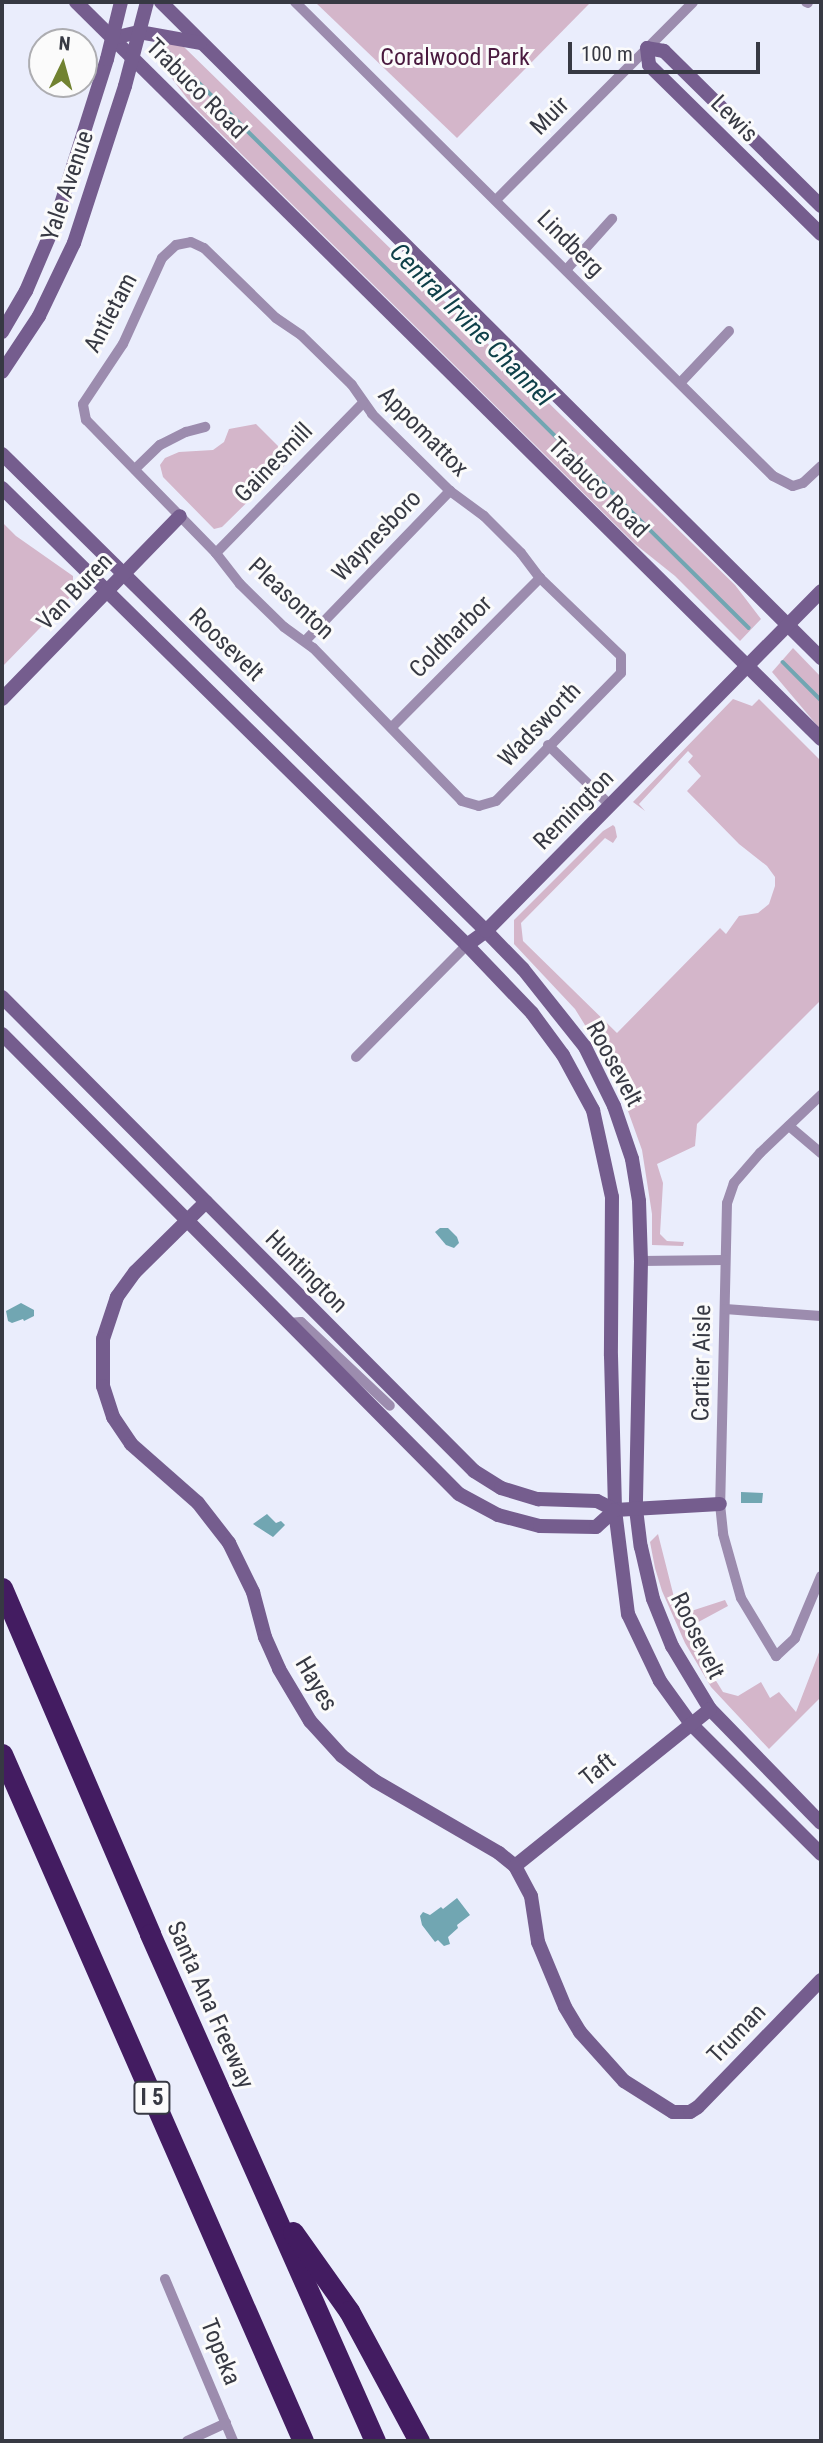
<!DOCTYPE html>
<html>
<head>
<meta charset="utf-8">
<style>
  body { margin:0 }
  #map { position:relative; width:823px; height:2443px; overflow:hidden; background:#eaedfc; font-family:"Roboto Condensed",sans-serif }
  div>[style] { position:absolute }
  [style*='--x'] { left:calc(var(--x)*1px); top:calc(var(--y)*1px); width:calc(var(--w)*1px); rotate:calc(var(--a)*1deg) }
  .green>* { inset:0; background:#d4b6ca }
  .water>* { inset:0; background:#71a6b2 }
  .stream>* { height:3.5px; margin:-1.75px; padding:0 1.75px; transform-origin:1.75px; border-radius:1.75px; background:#71a6b2 }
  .street>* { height:10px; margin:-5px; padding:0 5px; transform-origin:5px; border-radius:5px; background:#9c8cae }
  .secondary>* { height:14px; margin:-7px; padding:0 7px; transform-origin:7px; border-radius:7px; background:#755d8e }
  .highway>* { height:21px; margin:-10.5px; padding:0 10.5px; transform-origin:10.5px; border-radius:10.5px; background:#431c61 }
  span { translate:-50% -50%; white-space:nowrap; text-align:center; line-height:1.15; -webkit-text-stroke:6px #fbfbfb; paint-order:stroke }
  .shield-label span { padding:2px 5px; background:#fbfbfb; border:2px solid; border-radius:5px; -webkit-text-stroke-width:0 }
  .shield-label { font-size:23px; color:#373943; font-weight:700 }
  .park-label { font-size:24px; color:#4a1a3f }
  .street-label { font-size:24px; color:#373943 }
  .water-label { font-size:26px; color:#0e4049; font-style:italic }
  .frame { position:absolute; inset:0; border:4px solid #373943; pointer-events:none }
  .north { position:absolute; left:28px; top:28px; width:70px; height:70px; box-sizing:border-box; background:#fbfbfb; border:2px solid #adadb1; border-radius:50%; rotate:5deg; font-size:19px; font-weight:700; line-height:28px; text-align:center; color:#373943 }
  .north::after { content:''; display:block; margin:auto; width:24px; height:32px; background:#718231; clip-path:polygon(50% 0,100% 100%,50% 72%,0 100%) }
  .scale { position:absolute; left:568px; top:42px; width:192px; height:32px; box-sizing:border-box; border:4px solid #373943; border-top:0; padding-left:9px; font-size:21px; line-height:24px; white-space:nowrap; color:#373943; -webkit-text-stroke:5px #fbfbfb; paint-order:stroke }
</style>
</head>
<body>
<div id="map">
  <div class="green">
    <i style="clip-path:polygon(315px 2px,587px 2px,589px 4px,457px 138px)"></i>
    <i style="clip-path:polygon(158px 39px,184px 47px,735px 585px,761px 619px,740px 641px,675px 576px,635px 544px,192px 105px,158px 60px)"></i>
    <i style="clip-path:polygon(256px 424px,291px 459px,222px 527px,214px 529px,163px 477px,160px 465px,165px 458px,179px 452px,213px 450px,224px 442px,229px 429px)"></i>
    <i style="clip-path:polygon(2px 522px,16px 536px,73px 576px,73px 594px,2px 667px)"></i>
    <i style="clip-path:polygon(793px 648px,821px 677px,821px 730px,772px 672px)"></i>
    <i style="clip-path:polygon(733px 699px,752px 706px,759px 699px,821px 761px,821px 1000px,697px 1124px,695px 1146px,657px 1164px,663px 1183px,660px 1234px,667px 1241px,684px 1242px,683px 1246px,652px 1245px,652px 1214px,642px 1150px,614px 1072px,575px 1009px,514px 944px,514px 920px,603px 831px,613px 825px,615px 827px,617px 837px,613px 843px,605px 838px,521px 923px,523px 941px,617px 1033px,720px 928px,726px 934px,739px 916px,758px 913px,769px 904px,775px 886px,775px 877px,767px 866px,739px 844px,687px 791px,701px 776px,688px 762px,693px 756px,688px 751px,639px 804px,645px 811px,633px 802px)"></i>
    <i style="clip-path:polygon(658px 1534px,677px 1609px,685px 1613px,725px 1600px,728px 1606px,691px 1626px,688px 1636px,723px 1692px,738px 1696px,761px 1682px,770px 1698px,779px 1692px,796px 1712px,821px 1647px,821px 1697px,769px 1749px,711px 1687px,685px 1643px,662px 1591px,655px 1568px,650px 1542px)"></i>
  </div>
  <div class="water">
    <i style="clip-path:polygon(440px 1228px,448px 1228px,457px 1237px,459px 1243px,454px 1248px,446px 1245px,435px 1232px)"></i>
    <i style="clip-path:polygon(21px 1303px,34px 1310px,34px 1316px,24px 1321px,23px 1319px,12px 1323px,8px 1321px,6px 1311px)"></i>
    <i style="clip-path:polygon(741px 1492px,763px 1493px,762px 1503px,741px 1503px)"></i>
    <i style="clip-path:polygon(267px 1514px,276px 1523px,281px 1521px,285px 1525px,273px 1537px,253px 1524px)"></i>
    <i style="clip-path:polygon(457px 1898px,470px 1915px,457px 1925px,458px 1928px,448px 1937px,450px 1944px,444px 1946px,438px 1940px,435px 1942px,422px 1925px,420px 1916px,423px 1912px,430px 1915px,441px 1907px,443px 1909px)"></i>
  </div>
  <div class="stream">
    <i style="--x:165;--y:49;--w:822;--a:44.75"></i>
    <i style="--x:783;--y:662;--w:54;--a:45"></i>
  </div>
  <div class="street">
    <i style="--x:295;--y:2;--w:673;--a:44.76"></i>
    <i style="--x:773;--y:476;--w:22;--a:27"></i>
    <i style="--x:793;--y:486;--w:10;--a:-17"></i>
    <i style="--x:803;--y:483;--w:25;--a:-43"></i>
    <i style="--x:806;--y:2;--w:2;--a:27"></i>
    <i style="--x:496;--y:200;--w:279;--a:-45.1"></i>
    <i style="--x:191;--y:242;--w:14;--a:25"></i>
    <i style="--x:204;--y:248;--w:100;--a:44.2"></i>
    <i style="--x:276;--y:318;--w:30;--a:34"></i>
    <i style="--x:301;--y:335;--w:71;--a:44.4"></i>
    <i style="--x:352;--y:385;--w:35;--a:55"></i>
    <i style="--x:372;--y:414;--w:110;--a:44.6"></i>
    <i style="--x:450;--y:491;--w:42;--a:36.3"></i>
    <i style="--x:484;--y:516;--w:52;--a:45"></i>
    <i style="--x:521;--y:553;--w:31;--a:53"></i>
    <i style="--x:540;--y:578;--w:112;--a:43.9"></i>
    <i style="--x:621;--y:656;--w:17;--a:90"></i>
    <i style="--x:621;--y:673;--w:179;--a:134.3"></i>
    <i style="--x:496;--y:801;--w:18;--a:164"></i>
    <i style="--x:479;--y:806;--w:18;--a:-164"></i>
    <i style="--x:462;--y:801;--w:214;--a:-134.2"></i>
    <i style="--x:313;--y:648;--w:36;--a:-144"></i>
    <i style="--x:284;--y:627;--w:62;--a:-135.7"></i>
    <i style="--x:240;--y:584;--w:39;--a:-128"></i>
    <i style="--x:216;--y:553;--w:186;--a:-134.3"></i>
    <i style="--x:86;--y:420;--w:16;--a:-101"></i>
    <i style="--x:83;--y:404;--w:72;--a:-56.3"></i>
    <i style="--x:123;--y:344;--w:94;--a:-65.6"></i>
    <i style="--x:162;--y:258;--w:19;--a:-43"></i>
    <i style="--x:176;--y:245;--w:15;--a:-11"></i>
    <i style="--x:566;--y:270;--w:69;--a:-48"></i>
    <i style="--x:681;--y:382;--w:70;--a:-46.7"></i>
    <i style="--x:135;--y:469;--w:35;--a:-44"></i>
    <i style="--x:160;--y:445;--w:29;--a:-27"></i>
    <i style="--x:186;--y:432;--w:20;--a:-15"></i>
    <i style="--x:216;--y:553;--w:210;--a:-45.6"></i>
    <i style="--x:305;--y:641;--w:209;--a:-46"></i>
    <i style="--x:393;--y:726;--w:209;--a:-45.2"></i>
    <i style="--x:548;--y:745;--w:88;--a:44.1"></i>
    <i style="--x:356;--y:1057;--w:158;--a:-45.3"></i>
    <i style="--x:821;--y:1095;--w:84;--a:136.4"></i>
    <i style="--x:760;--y:1153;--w:40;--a:131"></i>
    <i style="--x:734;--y:1183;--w:21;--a:109"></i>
    <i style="--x:727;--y:1203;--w:301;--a:91.3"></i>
    <i style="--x:720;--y:1504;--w:30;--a:84"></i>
    <i style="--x:723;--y:1534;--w:66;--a:74.3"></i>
    <i style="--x:741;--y:1598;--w:68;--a:58.9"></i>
    <i style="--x:776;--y:1656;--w:26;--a:-43"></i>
    <i style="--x:795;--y:1638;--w:67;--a:-67.2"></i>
    <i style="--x:789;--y:1126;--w:42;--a:40.2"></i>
    <i style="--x:641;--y:1261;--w:84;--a:-0.7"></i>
    <i style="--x:725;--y:1309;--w:96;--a:4.2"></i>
    <i style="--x:288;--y:1323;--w:13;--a:-4"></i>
    <i style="--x:301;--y:1322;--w:122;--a:43.3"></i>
    <i style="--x:165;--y:2279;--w:176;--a:67.2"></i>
    <i style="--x:187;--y:2441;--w:43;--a:-24.8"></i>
  </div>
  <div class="secondary">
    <i style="--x:76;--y:2;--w:1048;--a:44.69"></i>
    <i style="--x:161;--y:2;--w:931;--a:44.83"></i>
    <i style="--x:113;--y:38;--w:27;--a:-13"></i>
    <i style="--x:139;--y:32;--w:62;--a:10.2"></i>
    <i style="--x:821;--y:206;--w:221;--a:-135.4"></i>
    <i style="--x:664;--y:51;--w:17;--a:-170"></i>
    <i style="--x:647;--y:48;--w:17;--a:83"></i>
    <i style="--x:649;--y:65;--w:241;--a:44.5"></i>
    <i style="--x:2;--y:332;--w:48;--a:-59.7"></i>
    <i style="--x:26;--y:291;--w:74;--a:-66.9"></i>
    <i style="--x:55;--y:223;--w:172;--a:-72.4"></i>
    <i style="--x:107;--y:59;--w:59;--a:-76.2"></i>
    <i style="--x:2;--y:372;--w:67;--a:-56.5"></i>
    <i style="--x:39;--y:316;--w:81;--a:-64.4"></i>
    <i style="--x:74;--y:243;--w:165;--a:-72"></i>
    <i style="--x:125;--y:86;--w:87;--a:-75.3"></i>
    <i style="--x:2;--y:454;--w:680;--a:44.58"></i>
    <i style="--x:486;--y:931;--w:53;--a:45.8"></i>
    <i style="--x:523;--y:969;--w:100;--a:51.5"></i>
    <i style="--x:585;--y:1047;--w:66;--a:63.8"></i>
    <i style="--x:614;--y:1106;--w:56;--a:71.2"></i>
    <i style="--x:632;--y:1159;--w:43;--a:80.5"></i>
    <i style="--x:639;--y:1201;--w:60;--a:88.1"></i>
    <i style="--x:641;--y:1261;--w:248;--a:91.2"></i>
    <i style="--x:636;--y:1509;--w:38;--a:83"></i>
    <i style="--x:641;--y:1547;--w:53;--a:77"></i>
    <i style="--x:653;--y:1599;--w:51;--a:68"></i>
    <i style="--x:672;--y:1646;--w:74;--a:58.9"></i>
    <i style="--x:710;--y:1709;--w:159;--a:45.8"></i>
    <i style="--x:2;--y:488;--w:652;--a:44.5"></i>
    <i style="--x:467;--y:945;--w:94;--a:46.3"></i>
    <i style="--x:532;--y:1013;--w:52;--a:53.6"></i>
    <i style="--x:563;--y:1055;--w:63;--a:61.4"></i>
    <i style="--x:593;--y:1110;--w:89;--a:77.7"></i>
    <i style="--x:612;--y:1197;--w:159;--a:90.4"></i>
    <i style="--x:611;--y:1356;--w:154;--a:88.5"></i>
    <i style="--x:615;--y:1510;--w:105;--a:82.9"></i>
    <i style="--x:628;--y:1614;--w:74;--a:64.5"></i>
    <i style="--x:660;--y:1681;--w:53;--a:54.2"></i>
    <i style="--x:691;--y:1724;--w:184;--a:45"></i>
    <i style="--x:2;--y:699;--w:255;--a:-45.8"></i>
    <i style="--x:467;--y:945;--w:24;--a:-36"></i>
    <i style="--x:486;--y:931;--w:477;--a:-45.4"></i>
    <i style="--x:2;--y:997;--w:669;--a:45.12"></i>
    <i style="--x:474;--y:1471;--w:32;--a:32"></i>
    <i style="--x:501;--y:1488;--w:39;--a:17"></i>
    <i style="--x:538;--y:1499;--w:59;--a:1.9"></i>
    <i style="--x:597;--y:1501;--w:20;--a:27"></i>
    <i style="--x:615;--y:1510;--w:105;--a:-3.3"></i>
    <i style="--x:2;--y:1034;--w:648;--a:45.19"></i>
    <i style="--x:459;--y:1494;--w:44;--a:28.3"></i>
    <i style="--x:498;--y:1515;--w:43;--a:14.7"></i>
    <i style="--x:540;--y:1526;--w:56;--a:1"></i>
    <i style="--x:596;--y:1527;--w:25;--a:-42"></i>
    <i style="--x:206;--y:1202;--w:100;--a:135.4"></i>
    <i style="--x:135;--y:1272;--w:31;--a:126"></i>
    <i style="--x:117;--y:1297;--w:44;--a:108.4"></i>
    <i style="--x:103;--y:1339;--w:47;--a:90"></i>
    <i style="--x:103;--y:1386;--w:33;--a:72"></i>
    <i style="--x:113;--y:1417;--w:32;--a:56"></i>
    <i style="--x:131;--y:1444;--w:89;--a:41.4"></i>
    <i style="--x:198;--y:1503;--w:51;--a:52.2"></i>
    <i style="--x:229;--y:1543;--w:55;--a:63.9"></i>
    <i style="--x:253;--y:1592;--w:47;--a:75.1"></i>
    <i style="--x:265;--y:1637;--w:35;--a:66"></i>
    <i style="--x:279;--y:1669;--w:61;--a:59.2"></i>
    <i style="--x:310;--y:1721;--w:47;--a:47.6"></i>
    <i style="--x:342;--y:1756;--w:41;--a:37.1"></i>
    <i style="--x:375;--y:1781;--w:143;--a:30.1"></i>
    <i style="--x:499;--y:1853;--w:21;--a:39"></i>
    <i style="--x:515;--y:1866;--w:34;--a:62"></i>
    <i style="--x:531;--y:1896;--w:47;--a:81.3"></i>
    <i style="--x:538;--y:1942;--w:70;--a:67.4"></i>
    <i style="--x:565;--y:2007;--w:29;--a:59"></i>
    <i style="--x:580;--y:2032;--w:66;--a:48.1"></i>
    <i style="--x:624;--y:2081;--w:58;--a:32.3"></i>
    <i style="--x:673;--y:2112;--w:17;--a:0"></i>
    <i style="--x:690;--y:2112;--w:9;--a:-32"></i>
    <i style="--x:698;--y:2107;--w:177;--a:-45.9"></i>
    <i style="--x:515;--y:1866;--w:250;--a:-38.8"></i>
  </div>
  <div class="highway">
    <i style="--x:2;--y:1588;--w:376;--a:66.8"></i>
    <i style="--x:150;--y:1934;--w:555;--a:66.07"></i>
    <i style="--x:2;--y:1754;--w:750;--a:66.34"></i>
    <i style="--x:293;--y:2232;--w:97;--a:54.7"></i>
    <i style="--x:349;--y:2311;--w:148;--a:61.7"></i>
  </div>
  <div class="shield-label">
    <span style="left:152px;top:2098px">I 5</span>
  </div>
  <div class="park-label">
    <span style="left:455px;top:58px">Coralwood Park</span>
  </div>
  <div class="street-label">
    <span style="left:196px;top:89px;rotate:45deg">Trabuco Road</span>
    <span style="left:550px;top:116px;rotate:-45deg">Muir</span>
    <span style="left:734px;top:119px;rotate:45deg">Lewis</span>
    <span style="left:68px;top:186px;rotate:-71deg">Yale Avenue</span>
    <span style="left:570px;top:244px;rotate:45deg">Lindberg</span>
    <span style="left:111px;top:313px;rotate:-62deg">Antietam</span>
    <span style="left:423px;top:432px;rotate:45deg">Appomattox</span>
    <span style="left:274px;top:463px;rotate:-46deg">Gainesmill</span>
    <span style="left:598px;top:488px;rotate:45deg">Trabuco Road</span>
    <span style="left:377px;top:536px;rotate:-46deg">Waynesboro</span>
    <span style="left:75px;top:592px;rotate:-46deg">Van Buren</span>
    <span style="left:291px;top:599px;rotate:43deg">Pleasonton</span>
    <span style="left:451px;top:637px;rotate:-45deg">Coldharbor</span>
    <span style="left:226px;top:645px;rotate:44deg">Roosevelt</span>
    <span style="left:540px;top:725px;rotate:-46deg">Wadsworth</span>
    <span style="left:574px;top:810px;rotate:-45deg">Remington</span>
    <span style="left:614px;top:1064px;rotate:62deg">Roosevelt</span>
    <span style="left:306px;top:1272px;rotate:45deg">Huntington</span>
    <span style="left:702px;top:1363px;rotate:-89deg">Cartier Aisle</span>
    <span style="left:697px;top:1636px;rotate:64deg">Roosevelt</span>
    <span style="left:316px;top:1684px;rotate:59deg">Hayes</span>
    <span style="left:598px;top:1770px;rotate:-39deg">Taft</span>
    <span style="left:210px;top:2005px;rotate:66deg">Santa Ana Freeway</span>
    <span style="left:737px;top:2034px;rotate:-46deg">Truman</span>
    <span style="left:220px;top:2352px;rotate:68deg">Topeka</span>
  </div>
  <div class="water-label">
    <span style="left:471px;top:325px;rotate:45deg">Central Irvine Channel</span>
  </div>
  <div class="frame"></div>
  <div class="north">N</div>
  <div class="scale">100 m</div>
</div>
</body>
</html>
